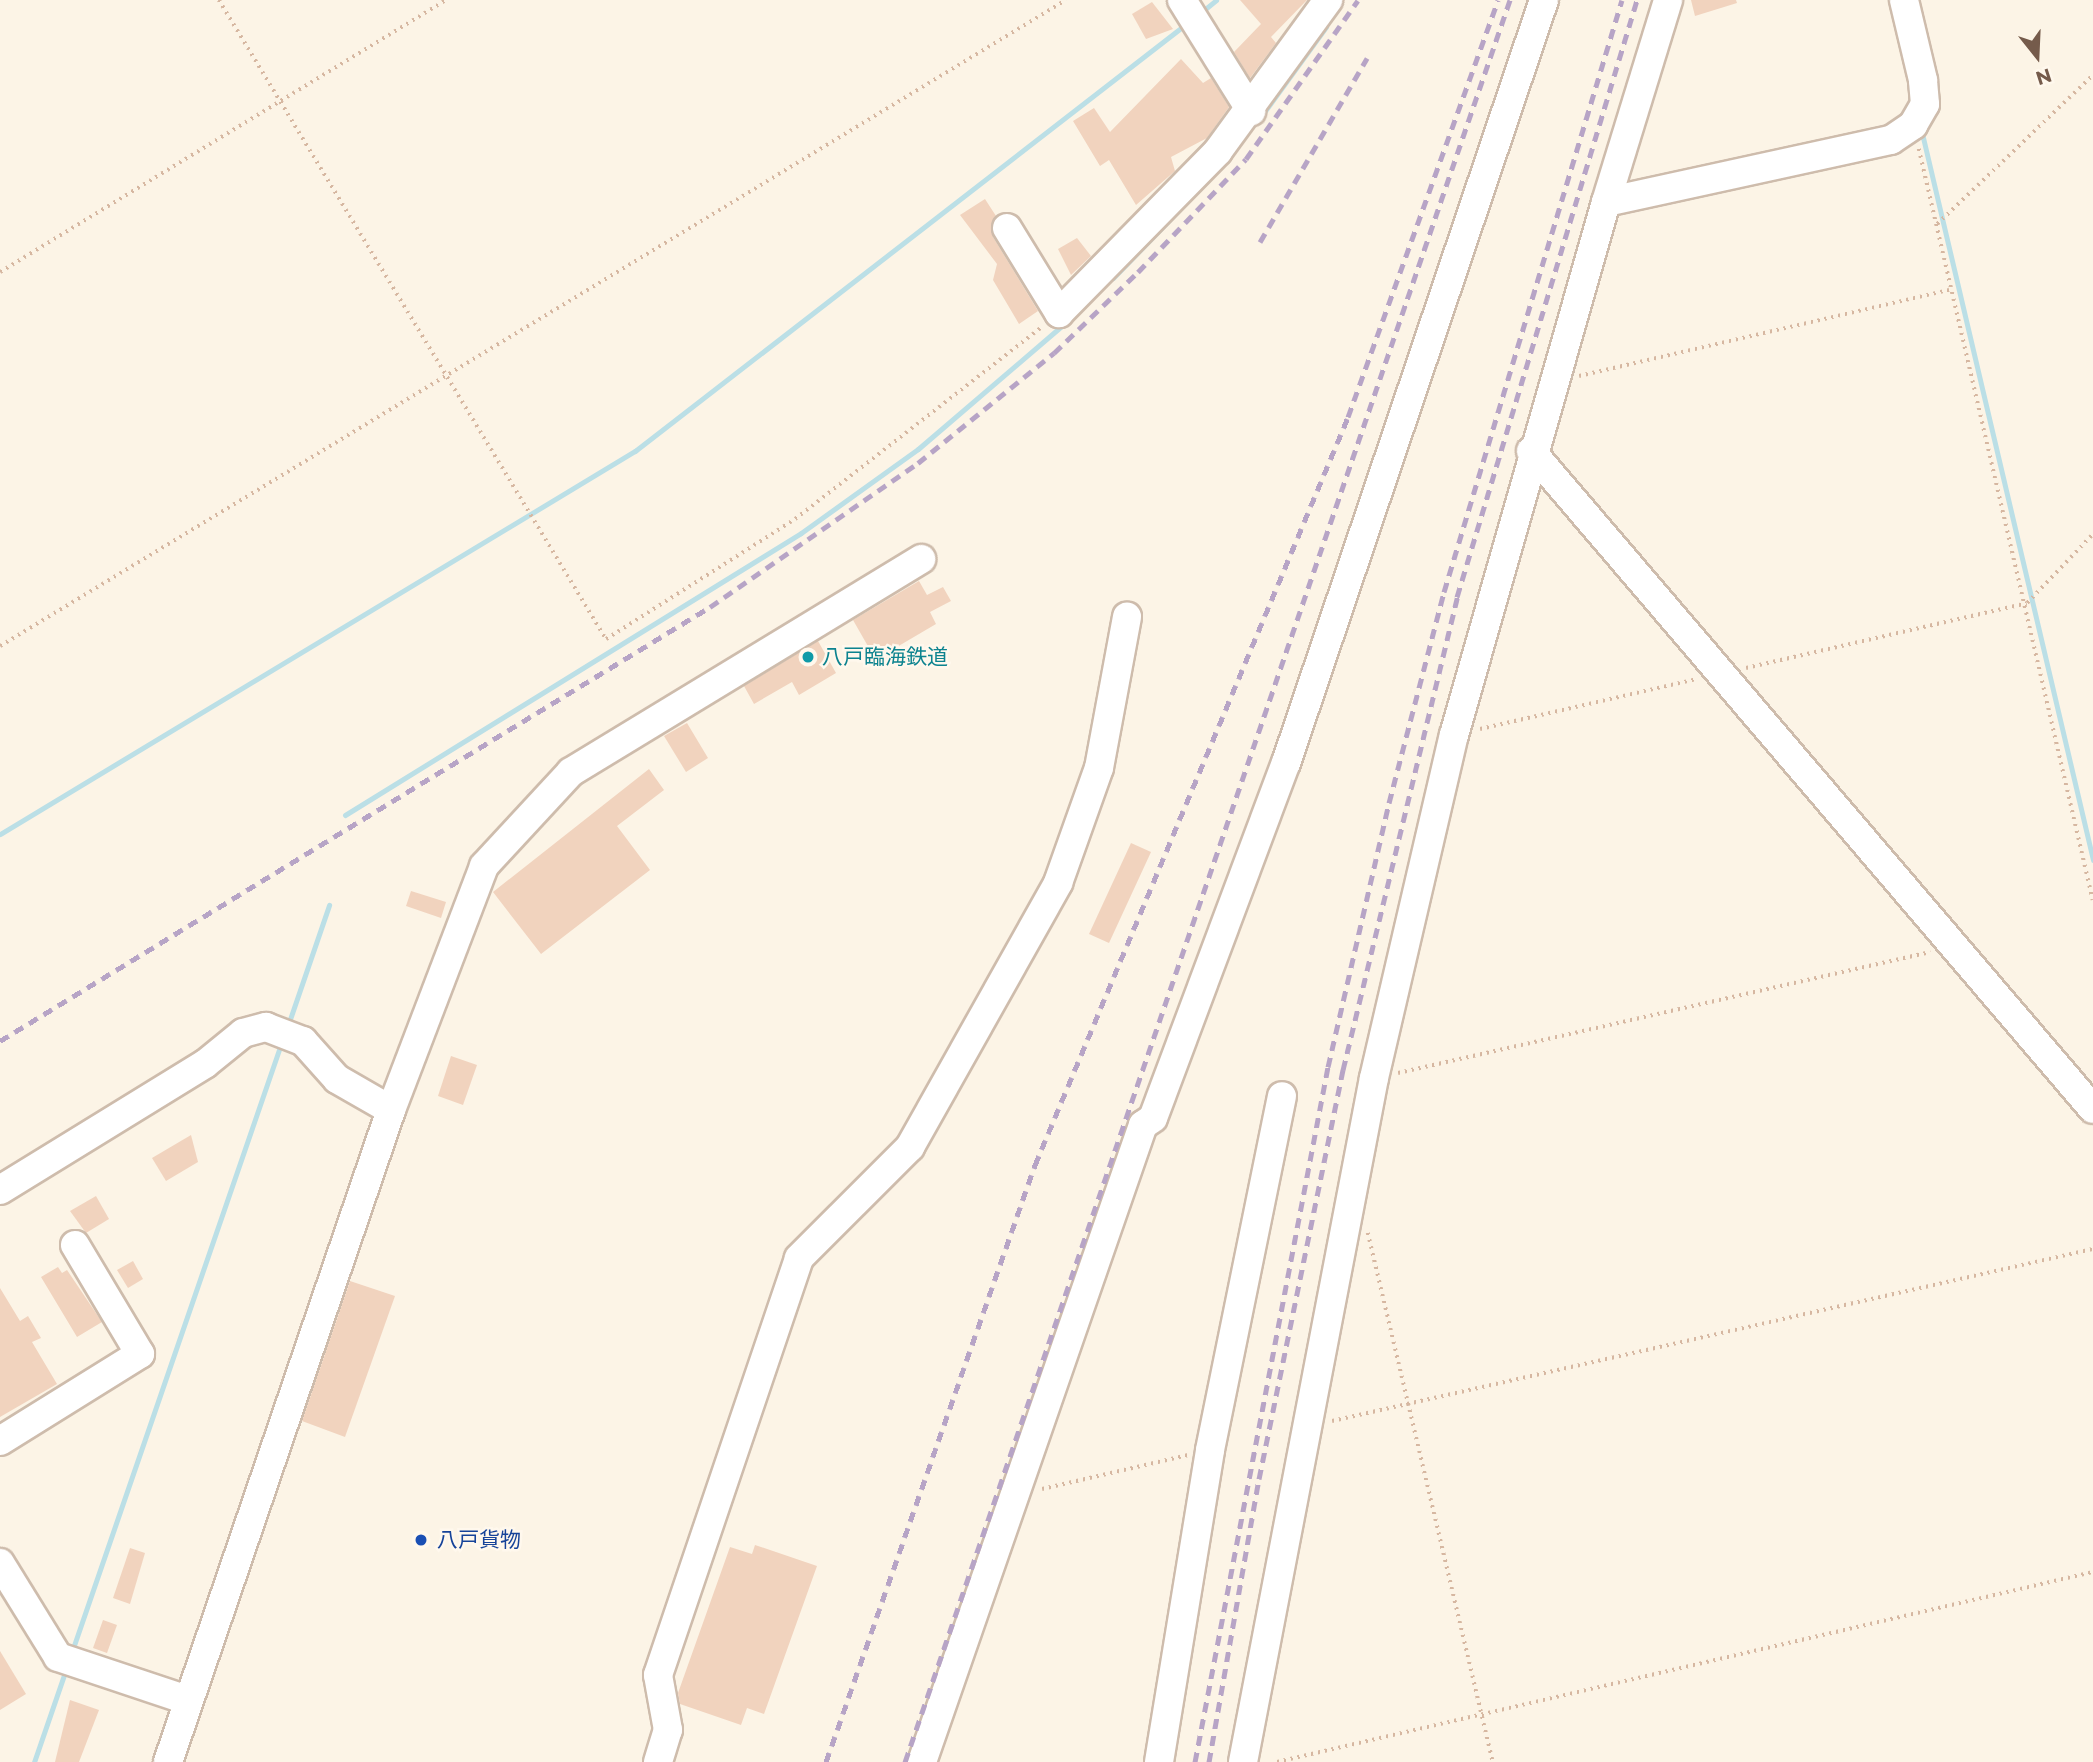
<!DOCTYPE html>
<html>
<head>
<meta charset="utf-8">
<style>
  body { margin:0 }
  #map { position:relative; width:2093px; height:1762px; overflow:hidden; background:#fcf4e6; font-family:Montserrat,"Noto Sans JP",sans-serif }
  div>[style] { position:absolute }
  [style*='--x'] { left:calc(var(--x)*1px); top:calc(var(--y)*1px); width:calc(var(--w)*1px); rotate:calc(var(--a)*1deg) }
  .stream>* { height:5px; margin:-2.5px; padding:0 2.5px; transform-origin:2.5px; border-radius:2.5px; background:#bbdfe6 }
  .building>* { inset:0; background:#f1d3be }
  .path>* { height:3.5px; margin-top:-1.75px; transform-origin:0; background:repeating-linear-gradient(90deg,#d6b7a1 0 2px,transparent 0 7px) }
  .roads { filter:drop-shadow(2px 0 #cebcac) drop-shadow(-2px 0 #cebcac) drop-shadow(0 2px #cebcac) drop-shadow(0 -2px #cebcac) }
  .minor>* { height:28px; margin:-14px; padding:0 14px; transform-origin:14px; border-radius:14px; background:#fff }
  .rail>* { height:5px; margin-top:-2.5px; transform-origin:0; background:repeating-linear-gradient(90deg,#b7a4c6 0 10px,transparent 0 17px) }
  .dots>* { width:19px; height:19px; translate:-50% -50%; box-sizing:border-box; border:4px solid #fff8ed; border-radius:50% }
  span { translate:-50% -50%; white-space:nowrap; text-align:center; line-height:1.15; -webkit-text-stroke:5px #fff8ed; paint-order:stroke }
  .culture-label { font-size:21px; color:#0d838f }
  .left { translate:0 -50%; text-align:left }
  .transit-label { font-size:21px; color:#164399 }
  .north { position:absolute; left:2002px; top:21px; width:70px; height:70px; -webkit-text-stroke:5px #fff8ed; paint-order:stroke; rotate:162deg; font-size:19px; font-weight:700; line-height:28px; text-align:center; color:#755b4b }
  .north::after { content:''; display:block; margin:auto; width:24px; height:32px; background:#755b4b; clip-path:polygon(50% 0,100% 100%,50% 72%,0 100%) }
</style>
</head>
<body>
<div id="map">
  <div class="stream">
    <i style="--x:1199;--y:14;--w:22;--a:-39"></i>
    <i style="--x:1262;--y:115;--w:109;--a:-54"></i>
    <i style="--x:1921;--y:129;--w:751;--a:76.76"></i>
    <i style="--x:1113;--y:278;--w:141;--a:-45.9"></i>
    <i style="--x:345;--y:815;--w:536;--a:-31.73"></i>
    <i style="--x:801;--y:533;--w:144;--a:-35.7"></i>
    <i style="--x:918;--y:449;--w:194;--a:-40.6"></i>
    <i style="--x:0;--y:834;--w:742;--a:-31.1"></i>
    <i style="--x:635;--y:451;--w:697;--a:-37.77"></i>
    <i style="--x:288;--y:1025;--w:127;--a:-71.1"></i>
    <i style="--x:71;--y:1654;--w:648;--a:-71.01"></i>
    <i style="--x:34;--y:1762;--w:98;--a:-71"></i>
  </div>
  <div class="building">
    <i style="clip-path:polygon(1240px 0,1307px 0,1271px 37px,1276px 43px,1250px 78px,1234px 52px,1261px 24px)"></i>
    <i style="clip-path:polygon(1691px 0,1736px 0,1737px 3px,1695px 16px)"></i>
    <i style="clip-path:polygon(1152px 2px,1173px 29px,1146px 39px,1132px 14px)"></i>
    <i style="clip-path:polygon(1181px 59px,1203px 83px,1211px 78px,1229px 107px,1207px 138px,1171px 157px,1175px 171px,1136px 205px,1109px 160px,1100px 166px,1073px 121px,1094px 108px,1110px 132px)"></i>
    <i style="clip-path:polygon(985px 199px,996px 216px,993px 237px,1038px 311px,1019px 324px,993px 280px,997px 264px,960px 215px)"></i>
    <i style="clip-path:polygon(1077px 238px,1091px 256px,1071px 275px,1058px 249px)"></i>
    <i style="clip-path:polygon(919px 581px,927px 595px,943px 587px,951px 601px,930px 612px,936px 624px,885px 654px,879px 644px,869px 648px,853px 620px)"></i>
    <i style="clip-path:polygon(818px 641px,836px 673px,799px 695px,792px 682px,754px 704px,744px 686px)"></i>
    <i style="clip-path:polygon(687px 723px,708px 758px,686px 772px,664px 736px)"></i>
    <i style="clip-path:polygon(649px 769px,664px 790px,617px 826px,650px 870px,541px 954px,493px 892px)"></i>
    <i style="clip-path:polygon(1131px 843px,1151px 852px,1109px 943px,1089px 934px)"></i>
    <i style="clip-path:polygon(411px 891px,446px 902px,441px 918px,406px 906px)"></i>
    <i style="clip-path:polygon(451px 1056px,477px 1065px,463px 1105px,438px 1096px)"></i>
    <i style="clip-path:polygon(191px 1135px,198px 1162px,166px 1181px,152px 1158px)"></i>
    <i style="clip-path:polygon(96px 1196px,109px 1219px,86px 1233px,70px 1211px)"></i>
    <i style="clip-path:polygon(133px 1261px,143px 1279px,128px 1288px,117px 1270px)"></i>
    <i style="clip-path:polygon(58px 1267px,62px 1273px,67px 1270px,102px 1322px,77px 1337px,41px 1277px)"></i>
    <i style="clip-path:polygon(350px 1281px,395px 1296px,345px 1437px,302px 1421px)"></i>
    <i style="clip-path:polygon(0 1288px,20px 1321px,28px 1316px,41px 1338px,32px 1342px,57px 1384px,0 1417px)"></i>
    <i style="clip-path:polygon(755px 1545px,817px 1566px,764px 1714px,747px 1708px,741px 1725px,680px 1704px,678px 1693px,730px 1547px,752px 1554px)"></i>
    <i style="clip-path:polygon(130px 1548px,145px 1553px,130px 1604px,113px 1598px)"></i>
    <i style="clip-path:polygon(103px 1620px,117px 1625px,107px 1653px,93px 1648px)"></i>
    <i style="clip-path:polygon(0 1651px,26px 1694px,0 1710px)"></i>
    <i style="clip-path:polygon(70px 1700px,99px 1710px,79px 1762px,55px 1762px)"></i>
  </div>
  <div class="path">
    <i style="--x:219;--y:0;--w:747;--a:58.8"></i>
    <i style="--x:606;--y:639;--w:224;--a:-32.4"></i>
    <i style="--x:795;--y:519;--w:314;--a:-37.9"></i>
    <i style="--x:1919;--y:149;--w:771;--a:76.96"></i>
    <i style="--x:1937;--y:224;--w:216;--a:-43.7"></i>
    <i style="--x:0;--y:272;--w:522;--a:-31.38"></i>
    <i style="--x:1579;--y:376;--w:380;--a:-13.1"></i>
    <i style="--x:0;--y:646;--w:1246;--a:-31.22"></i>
    <i style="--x:1746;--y:668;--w:288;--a:-13"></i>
    <i style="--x:2027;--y:603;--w:95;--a:-46.3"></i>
    <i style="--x:1480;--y:729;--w:223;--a:-13"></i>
    <i style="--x:1398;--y:1073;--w:546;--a:-12.81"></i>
    <i style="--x:1368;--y:1233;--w:544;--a:76.71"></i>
    <i style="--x:1332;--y:1421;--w:780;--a:-12.74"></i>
    <i style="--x:1042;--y:1489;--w:150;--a:-13.1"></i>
    <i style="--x:1277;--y:1762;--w:838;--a:-13.11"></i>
  </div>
  <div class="roads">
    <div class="minor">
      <i style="--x:1182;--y:0;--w:131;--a:58.1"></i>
      <i style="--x:1606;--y:202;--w:211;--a:-72.9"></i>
      <i style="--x:1007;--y:228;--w:100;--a:58.5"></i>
      <i style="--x:1059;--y:313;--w:227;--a:-45.5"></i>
      <i style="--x:1218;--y:151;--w:187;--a:-53.9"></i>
      <i style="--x:1531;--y:451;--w:865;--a:49.5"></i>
      <i style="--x:0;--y:1190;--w:241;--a:-31.6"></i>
      <i style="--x:205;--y:1064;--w:49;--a:-39.2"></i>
      <i style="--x:243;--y:1033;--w:24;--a:-15"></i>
      <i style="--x:266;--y:1027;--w:40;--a:21"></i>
      <i style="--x:303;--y:1041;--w:51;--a:48.2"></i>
      <i style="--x:337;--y:1079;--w:62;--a:29.9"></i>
      <i style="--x:0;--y:1441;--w:165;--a:-31.9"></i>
      <i style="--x:140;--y:1354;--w:127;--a:-120.8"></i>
      <i style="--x:0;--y:1563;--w:110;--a:58.3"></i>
      <i style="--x:58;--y:1657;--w:136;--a:18.4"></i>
      <i style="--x:168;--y:1762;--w:689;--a:-71.12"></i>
      <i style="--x:391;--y:1110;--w:261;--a:-69.1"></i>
      <i style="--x:484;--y:866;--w:128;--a:-47.2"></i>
      <i style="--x:571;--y:772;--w:410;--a:-31.3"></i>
      <i style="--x:658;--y:1762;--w:34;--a:-73"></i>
      <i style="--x:668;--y:1730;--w:56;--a:-100.3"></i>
      <i style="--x:658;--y:1675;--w:440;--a:-71.3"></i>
      <i style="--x:799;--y:1258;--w:157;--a:-45"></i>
      <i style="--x:910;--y:1147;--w:303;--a:-60.7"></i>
      <i style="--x:1058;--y:883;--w:122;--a:-70.4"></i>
      <i style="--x:1099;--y:768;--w:154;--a:-79.5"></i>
      <i style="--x:922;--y:1762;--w:674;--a:-70.87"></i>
      <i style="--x:1143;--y:1125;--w:12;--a:-35"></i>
      <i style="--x:1153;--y:1118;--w:379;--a:-69.5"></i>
      <i style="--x:1286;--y:763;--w:805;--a:-71.32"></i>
      <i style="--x:1159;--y:1762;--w:316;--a:-80.7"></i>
      <i style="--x:1210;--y:1450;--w:361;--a:-78.5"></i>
      <i style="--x:1243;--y:1762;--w:696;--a:-79.16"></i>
      <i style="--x:1374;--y:1078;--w:352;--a:-76.9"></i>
      <i style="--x:1454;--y:735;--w:554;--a:-74.08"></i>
      <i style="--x:1606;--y:202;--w:292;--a:-12.3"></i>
      <i style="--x:1891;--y:140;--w:27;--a:-34"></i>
      <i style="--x:1913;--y:125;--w:24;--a:-60"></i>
      <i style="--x:1925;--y:104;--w:24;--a:-95"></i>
      <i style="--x:1923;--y:80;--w:82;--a:-103.4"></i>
    </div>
  </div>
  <div class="rail">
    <i style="--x:1260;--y:242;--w:213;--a:-59.8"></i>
    <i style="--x:0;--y:1041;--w:832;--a:-31.44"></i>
    <i style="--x:710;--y:607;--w:253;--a:-34.7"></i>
    <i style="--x:918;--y:463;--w:175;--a:-39"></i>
    <i style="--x:1054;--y:353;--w:117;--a:-44"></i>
    <i style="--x:1138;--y:272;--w:156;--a:-46.3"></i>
    <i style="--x:1246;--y:159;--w:194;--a:-54.8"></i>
    <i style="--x:826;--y:1762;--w:633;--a:-70.71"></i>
    <i style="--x:1035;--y:1165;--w:811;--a:-67.29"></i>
    <i style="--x:1348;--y:417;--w:443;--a:-70.2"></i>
    <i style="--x:905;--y:1762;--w:1863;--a:-71.05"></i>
    <i style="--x:1195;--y:1762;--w:708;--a:-79.17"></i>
    <i style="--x:1328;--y:1067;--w:271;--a:-77"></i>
    <i style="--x:1389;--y:803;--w:218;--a:-75.4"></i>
    <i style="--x:1444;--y:592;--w:618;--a:-73.27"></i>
    <i style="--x:1209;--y:1762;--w:287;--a:-80"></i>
    <i style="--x:1259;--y:1479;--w:418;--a:-78.4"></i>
    <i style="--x:1343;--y:1070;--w:487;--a:-76.4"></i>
    <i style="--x:1457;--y:597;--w:624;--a:-73.22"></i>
  </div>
  <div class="dots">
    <i style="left:808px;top:657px;background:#0f9aa8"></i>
    <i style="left:421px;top:1540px;background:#1a4fb4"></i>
  </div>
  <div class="culture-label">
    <span class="left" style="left:822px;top:657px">八戸臨海鉄道</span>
  </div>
  <div class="transit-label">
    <span class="left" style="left:437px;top:1540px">八戸貨物</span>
  </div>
  <div class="north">N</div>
</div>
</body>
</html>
